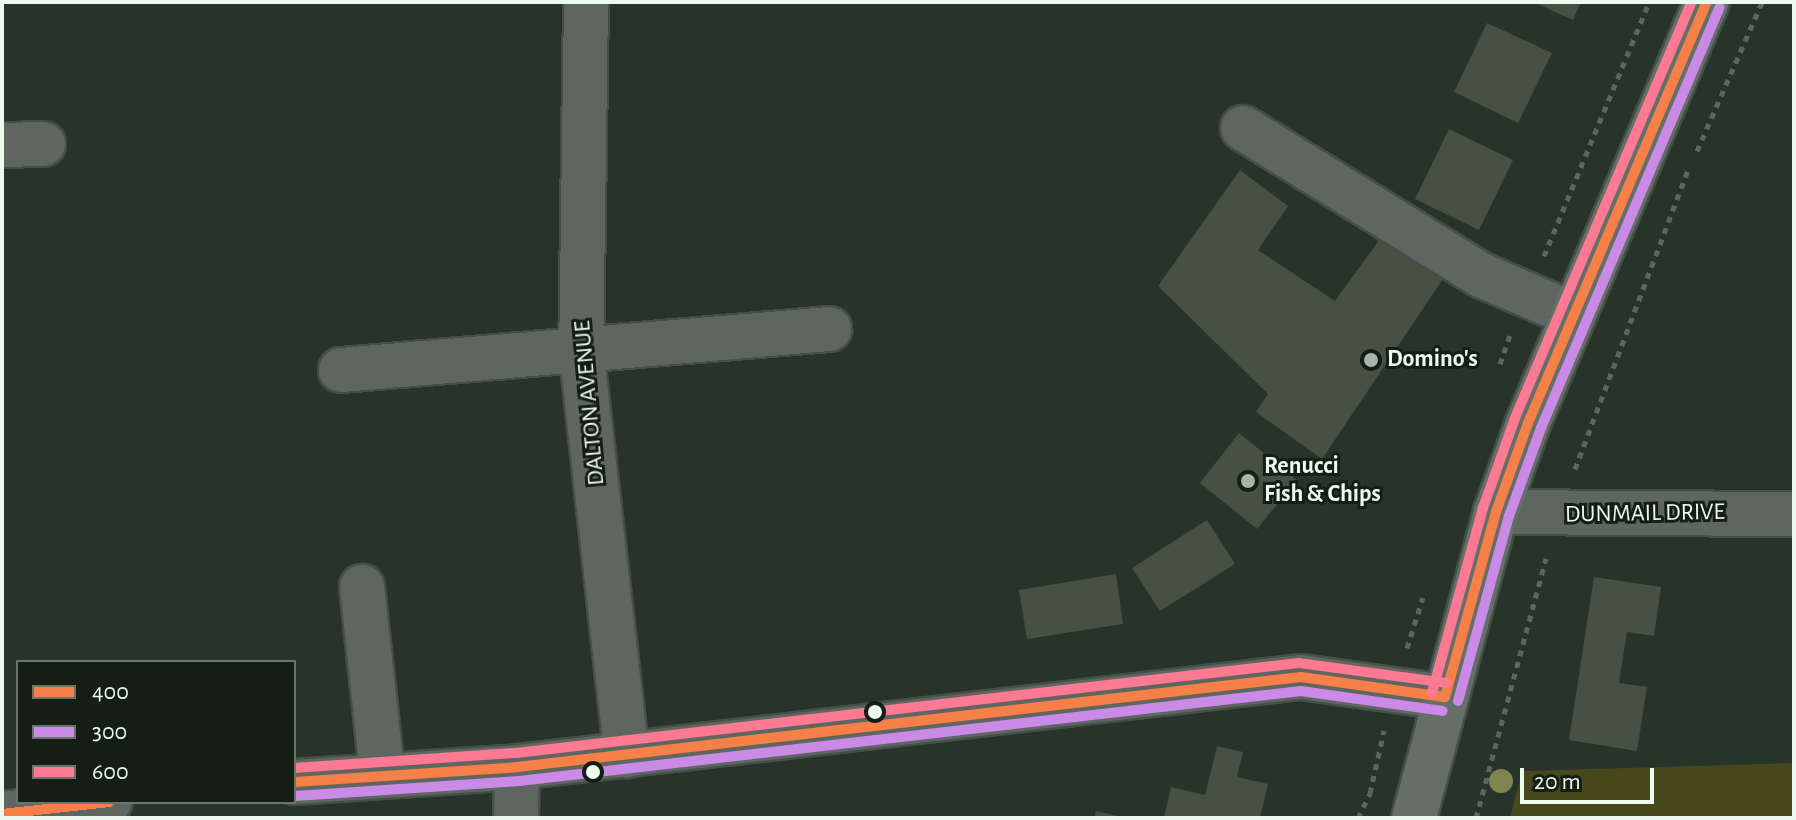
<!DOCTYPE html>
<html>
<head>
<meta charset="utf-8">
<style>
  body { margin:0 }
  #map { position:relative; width:1796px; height:820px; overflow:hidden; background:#28342a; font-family:"Alegreya Sans",sans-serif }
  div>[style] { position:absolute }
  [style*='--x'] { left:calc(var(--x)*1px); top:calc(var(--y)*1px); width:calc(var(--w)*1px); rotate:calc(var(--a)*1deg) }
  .green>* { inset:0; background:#46481c }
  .building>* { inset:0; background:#465043 }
  .path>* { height:5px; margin-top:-2.5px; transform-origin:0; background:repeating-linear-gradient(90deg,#5e6460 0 6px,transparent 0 12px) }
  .roads { filter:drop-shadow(2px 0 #444f46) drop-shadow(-2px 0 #444f46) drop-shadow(0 2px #444f46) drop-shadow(0 -2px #444f46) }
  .minor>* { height:44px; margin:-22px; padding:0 22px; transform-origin:22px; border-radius:22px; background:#5f6661 }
  .tertiary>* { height:44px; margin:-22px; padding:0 22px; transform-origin:22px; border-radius:22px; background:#5f6661 }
  .primary>* { height:44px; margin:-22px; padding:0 22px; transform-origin:22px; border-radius:22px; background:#666e6a }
  .bus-1>* { height:10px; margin:-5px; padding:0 5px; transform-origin:5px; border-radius:5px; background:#f78048 }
  .bus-2>* { height:10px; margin:-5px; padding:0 5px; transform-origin:5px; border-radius:5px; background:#ca8be6 }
  .bus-3>* { height:10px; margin:-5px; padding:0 5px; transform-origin:5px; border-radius:5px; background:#fe7a93 }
  .trees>* { width:24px; height:24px; margin:-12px; border-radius:50%; background:#7f844f }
  .dots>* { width:22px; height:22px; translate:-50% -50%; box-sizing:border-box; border:4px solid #141e15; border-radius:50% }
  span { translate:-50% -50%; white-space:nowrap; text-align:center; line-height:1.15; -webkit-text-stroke:6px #141e15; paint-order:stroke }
  .poi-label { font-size:24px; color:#ebfaed; font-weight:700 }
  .left { translate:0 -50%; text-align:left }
  .street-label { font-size:24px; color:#ebfaed }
  .frame { position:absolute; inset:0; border:4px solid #ebfaed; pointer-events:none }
  .legend { position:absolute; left:16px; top:660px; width:280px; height:144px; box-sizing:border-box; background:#141e15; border:2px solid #6a766b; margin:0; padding:10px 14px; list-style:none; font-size:24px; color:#ebfaed }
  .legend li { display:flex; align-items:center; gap:16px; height:40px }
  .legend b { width:40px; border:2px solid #6a766b }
  .scale { position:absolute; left:1520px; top:768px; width:134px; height:36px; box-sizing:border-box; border:4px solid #ebfaed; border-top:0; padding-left:10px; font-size:24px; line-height:28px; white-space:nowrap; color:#ebfaed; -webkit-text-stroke:6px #141e15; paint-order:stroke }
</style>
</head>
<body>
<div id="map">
  <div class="green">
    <i style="clip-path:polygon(1794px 763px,1794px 818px,1510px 818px,1522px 771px)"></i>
  </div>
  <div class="building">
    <i style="clip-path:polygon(1533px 2px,1581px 2px,1573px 20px)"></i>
    <i style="clip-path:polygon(1487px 23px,1552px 53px,1518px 123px,1454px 92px)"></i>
    <i style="clip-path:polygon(1449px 129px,1513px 160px,1479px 230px,1415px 199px)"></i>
    <i style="clip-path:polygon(1240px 170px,1288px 206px,1258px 250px,1335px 301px,1382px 236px,1445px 276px,1322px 459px,1256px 412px,1268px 394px,1158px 286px)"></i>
    <i style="clip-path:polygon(1239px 433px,1297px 480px,1257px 529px,1200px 483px)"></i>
    <i style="clip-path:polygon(1207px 520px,1235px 564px,1160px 611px,1132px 568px)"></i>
    <i style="clip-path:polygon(1116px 574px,1123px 624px,1027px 639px,1019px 590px)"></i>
    <i style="clip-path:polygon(1594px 577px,1661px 587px,1654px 636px,1627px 632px,1619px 683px,1647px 687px,1637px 751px,1569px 740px)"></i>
    <i style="clip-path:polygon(1217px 746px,1243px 752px,1237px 777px,1268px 784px,1260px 818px,1164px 818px,1171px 787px,1205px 795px)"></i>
    <i style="clip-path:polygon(1096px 811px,1123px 817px,1123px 818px,1094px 818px)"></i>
  </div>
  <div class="path">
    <i style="--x:1697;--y:151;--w:163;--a:-66.4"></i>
    <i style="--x:1544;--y:256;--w:275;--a:-67.5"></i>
    <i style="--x:1500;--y:364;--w:31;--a:-71"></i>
    <i style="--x:1575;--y:469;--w:322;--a:-69.3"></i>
    <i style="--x:1407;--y:648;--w:53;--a:-72.6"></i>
    <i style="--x:1358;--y:818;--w:28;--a:-64"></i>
    <i style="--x:1370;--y:793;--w:64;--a:-77.3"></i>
    <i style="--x:1476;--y:818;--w:269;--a:-74.9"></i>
  </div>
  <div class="roads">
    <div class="minor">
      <i style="--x:586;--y:2;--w:346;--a:90.8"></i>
      <i style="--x:581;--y:348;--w:410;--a:83.6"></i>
      <i style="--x:1243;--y:128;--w:280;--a:31.7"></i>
      <i style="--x:1481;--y:275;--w:99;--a:23.2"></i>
      <i style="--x:2;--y:145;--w:41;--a:-1.4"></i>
      <i style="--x:341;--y:370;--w:490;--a:-4.8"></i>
      <i style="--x:362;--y:587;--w:186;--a:83.8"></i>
      <i style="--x:516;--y:818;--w:51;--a:-88.9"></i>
    </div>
    <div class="tertiary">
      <i style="--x:1496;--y:512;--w:298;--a:0.4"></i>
      <i style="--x:294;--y:782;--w:224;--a:-3.8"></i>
      <i style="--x:517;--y:767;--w:789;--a:-6.55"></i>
      <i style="--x:1301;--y:677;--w:145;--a:7.9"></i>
      <i style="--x:2;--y:814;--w:108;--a:-6.4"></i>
    </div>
    <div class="primary">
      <i style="--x:1414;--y:818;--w:317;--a:-75"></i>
      <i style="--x:1496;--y:512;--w:95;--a:-70.2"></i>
      <i style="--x:1528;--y:423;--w:457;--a:-67"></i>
    </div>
  </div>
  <div class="bus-1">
    <i style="--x:1445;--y:697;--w:192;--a:-74.6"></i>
    <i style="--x:1496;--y:512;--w:95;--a:-70.2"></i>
    <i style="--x:1528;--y:423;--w:457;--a:-67"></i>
    <i style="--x:294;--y:782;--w:224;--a:-3.8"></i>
    <i style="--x:517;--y:767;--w:789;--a:-6.55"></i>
    <i style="--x:1301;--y:677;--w:145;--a:7.9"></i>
    <i style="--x:2;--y:814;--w:108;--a:-6.4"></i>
  </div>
  <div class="bus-2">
    <i style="--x:1458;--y:701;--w:192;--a:-74.6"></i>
    <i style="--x:1509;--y:516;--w:94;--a:-70"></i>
    <i style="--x:1541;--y:428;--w:457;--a:-67"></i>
    <i style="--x:295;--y:796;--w:225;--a:-3.8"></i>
    <i style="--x:519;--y:781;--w:787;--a:-6.57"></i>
    <i style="--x:1301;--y:691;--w:143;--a:8"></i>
  </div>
  <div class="bus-3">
    <i style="--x:1432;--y:693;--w:192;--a:-74.6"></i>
    <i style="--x:1483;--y:508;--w:96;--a:-70.4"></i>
    <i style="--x:1515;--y:418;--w:452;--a:-67"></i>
    <i style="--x:294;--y:768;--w:223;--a:-3.9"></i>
    <i style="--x:516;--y:753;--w:788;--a:-6.56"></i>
    <i style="--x:1299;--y:663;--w:149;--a:7.7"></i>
  </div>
  <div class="trees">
    <i style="left:1501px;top:781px"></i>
  </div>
  <div class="dots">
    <i style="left:1371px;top:360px;background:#a7b5a9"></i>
    <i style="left:1248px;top:481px;background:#a7b5a9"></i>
    <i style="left:875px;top:712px;background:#ebfaed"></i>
    <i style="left:593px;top:772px;background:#ebfaed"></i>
  </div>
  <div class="poi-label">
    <span class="left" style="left:1387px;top:360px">Domino's</span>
    <span class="left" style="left:1264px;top:481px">Renucci<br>Fish &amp; Chips</span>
  </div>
  <div class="street-label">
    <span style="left:590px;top:403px;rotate:-95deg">DALTON AVENUE</span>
    <span style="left:1645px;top:514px;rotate:-1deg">DUNMAIL DRIVE</span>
  </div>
  <div class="frame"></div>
  <ul class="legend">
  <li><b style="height:10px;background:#f78048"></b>400</li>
  <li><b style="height:10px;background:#ca8be6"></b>300</li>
  <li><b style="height:10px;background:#fe7a93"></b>600</li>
  </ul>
  <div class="scale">20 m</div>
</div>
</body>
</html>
